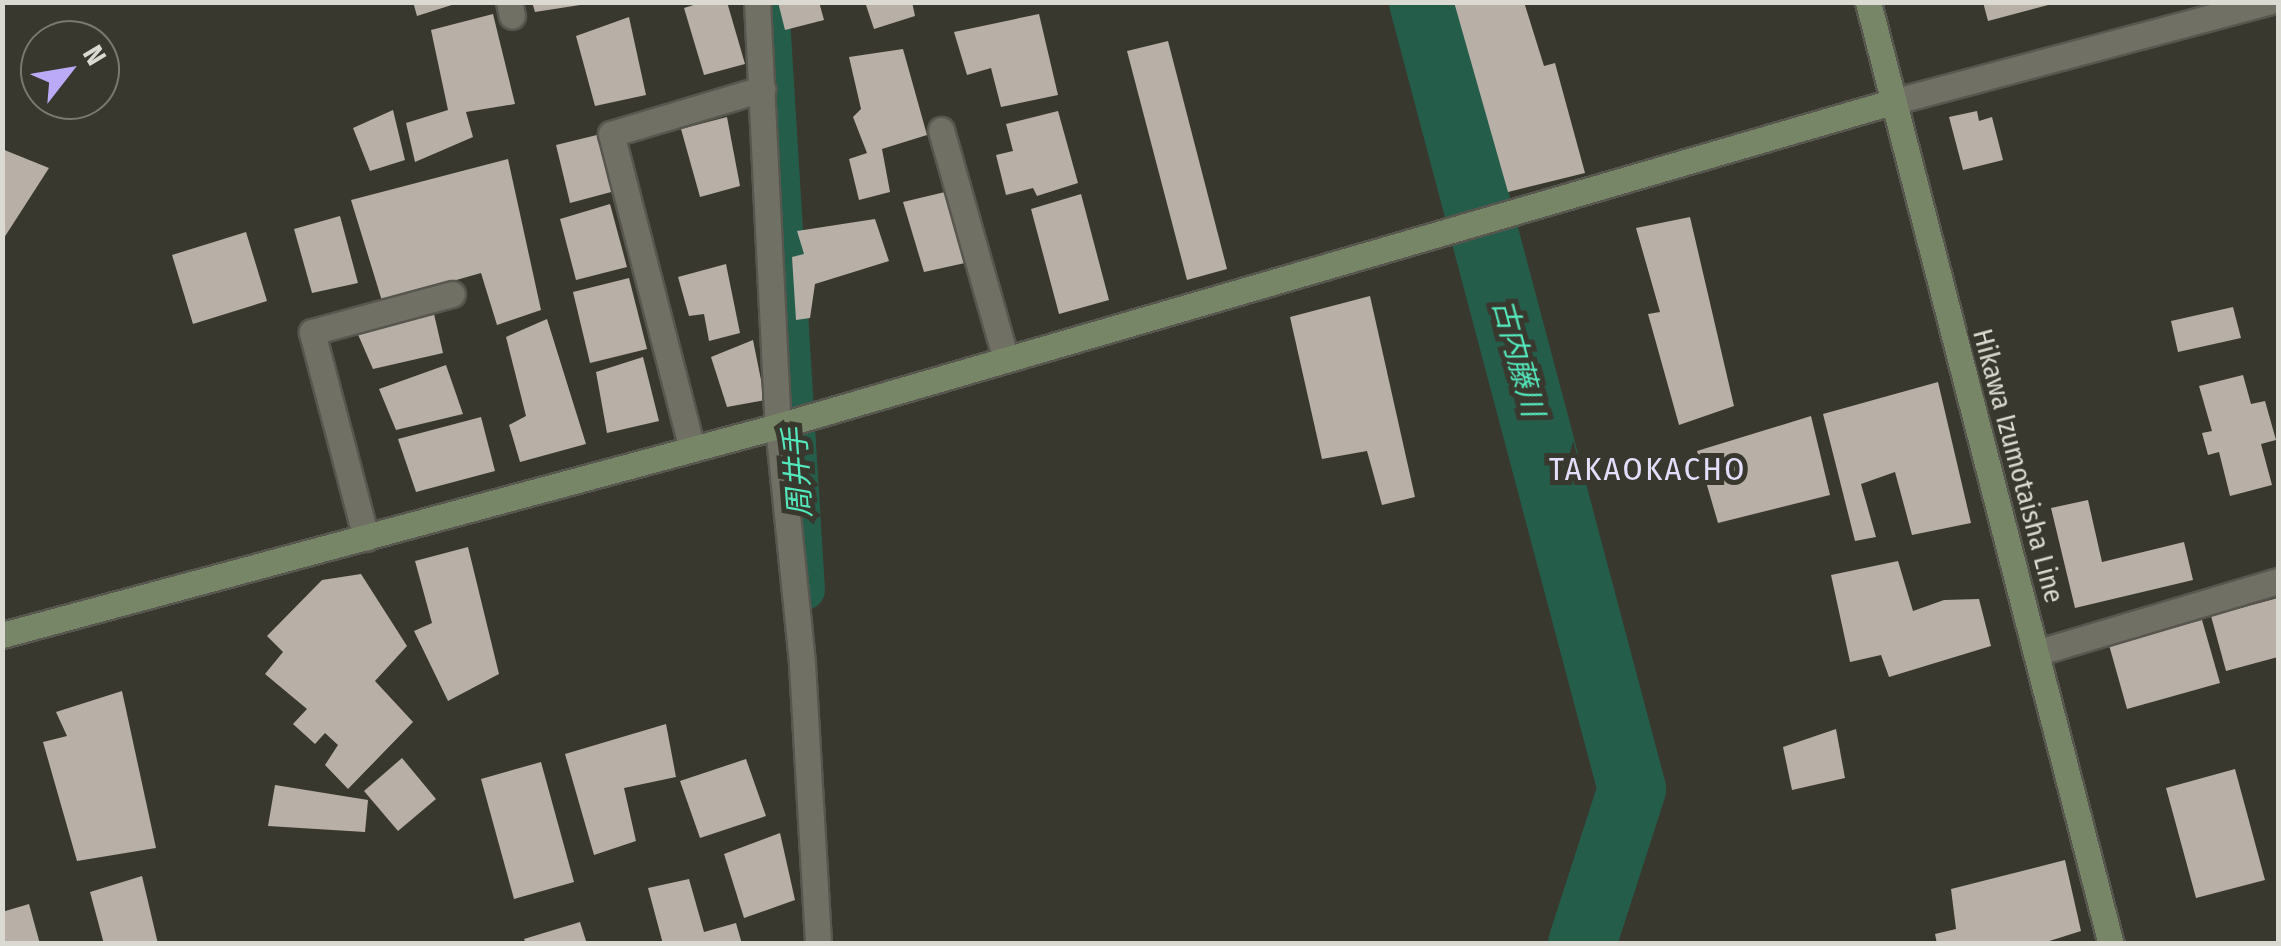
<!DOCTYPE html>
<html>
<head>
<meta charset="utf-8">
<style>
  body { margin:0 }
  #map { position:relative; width:2281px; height:946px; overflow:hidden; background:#39382e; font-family:"Fira Sans Condensed","Noto Sans JP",sans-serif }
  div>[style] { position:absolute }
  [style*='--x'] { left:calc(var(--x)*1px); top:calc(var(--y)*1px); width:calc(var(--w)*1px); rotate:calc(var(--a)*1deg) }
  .canal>* { height:40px; margin:-20px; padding:0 20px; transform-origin:20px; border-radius:20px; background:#255d4b }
  .river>* { height:68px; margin:-34px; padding:0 34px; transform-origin:34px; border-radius:34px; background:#255d4b }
  .building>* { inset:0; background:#b8afa6 }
  .roads { filter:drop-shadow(2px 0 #58574f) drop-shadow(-2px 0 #58574f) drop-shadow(0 2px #58574f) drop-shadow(0 -2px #58574f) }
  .street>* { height:25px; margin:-12.5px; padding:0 12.5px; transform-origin:12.5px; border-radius:12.5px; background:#717065 }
  .secondary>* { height:25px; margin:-12.5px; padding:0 12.5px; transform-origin:12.5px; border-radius:12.5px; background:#778667 }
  span { translate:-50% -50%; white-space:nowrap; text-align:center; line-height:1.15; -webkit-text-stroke:10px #39382e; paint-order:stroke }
  .street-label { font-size:28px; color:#dadad3 }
  .water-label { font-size:30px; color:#54e8bd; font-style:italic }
  .quarter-label { font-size:32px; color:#e3defc; letter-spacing:2.5px }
  .frame { position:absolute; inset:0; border:5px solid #dadad3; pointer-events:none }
  .north { position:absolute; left:20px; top:20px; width:100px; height:100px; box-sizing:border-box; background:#39382e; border:2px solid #797970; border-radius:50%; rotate:59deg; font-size:28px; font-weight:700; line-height:40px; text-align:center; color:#dadad3 }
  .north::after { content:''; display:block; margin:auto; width:35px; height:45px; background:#baaaf7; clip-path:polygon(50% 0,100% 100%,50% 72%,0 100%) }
</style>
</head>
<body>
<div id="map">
  <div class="canal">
    <i style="--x:769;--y:2;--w:589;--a:86.5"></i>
  </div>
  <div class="river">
    <i style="--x:1423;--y:2;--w:814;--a:75.13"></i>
    <i style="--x:1632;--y:789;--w:163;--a:107.9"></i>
  </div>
  <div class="building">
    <i style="clip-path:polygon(413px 2px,458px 2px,458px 3px,417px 16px)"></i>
    <i style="clip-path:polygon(532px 2px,580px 2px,580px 5px,535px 12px)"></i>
    <i style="clip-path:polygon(703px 2px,727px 2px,745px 64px,704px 75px,684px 8px)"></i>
    <i style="clip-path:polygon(778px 2px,819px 2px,824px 20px,785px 30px)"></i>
    <i style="clip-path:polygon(865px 2px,912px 2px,915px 16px,874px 29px)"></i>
    <i style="clip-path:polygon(1454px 2px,1524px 2px,1544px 66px,1555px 63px,1585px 173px,1508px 192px)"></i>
    <i style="clip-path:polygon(1983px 2px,2052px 2px,2052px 4px,1988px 21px)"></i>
    <i style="clip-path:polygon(493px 14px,515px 104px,466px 112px,473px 137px,415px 162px,406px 123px,448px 110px,431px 30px)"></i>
    <i style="clip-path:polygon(1039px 14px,1058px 95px,1001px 107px,991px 68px,967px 75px,954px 32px)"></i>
    <i style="clip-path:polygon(629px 17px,646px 95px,595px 106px,576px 36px)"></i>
    <i style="clip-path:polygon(1168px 41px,1227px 269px,1187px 280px,1127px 51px)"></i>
    <i style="clip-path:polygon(903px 49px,927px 135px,882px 149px,890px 192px,859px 200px,849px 159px,867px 153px,853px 117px,861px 109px,849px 57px)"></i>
    <i style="clip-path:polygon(393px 110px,405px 160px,370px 171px,353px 128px)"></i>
    <i style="clip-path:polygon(1058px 111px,1078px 183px,1037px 196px,1033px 188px,1006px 195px,996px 155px,1013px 151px,1006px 124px)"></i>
    <i style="clip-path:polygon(1977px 111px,1979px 121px,1992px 117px,2003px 160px,1963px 170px,1949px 117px)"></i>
    <i style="clip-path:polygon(727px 117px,740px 186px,700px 197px,681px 129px)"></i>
    <i style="clip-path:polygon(601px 134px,615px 191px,570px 203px,556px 145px)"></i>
    <i style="clip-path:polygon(2px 149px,49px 168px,2px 241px)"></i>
    <i style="clip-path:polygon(508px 159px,541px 310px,497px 325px,481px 273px,382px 301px,351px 200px)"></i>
    <i style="clip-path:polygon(945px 192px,965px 263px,924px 272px,903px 202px)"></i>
    <i style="clip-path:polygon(1081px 194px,1109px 300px,1059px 314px,1031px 209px)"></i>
    <i style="clip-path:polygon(610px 204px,627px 267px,576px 280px,560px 219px)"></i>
    <i style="clip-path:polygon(340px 216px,358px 283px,312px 293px,294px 229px)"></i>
    <i style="clip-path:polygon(1690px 217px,1734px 406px,1679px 425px,1648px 314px,1660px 312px,1636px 228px)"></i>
    <i style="clip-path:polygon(875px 219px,889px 261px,815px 284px,810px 318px,796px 320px,792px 257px,804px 254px,797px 231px)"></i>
    <i style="clip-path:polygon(246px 232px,267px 301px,193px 324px,172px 255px)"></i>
    <i style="clip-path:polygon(726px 264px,740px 333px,709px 341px,704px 314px,689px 316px,678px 277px)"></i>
    <i style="clip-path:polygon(629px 278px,647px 349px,590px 363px,573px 292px)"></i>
    <i style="clip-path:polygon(1370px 296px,1415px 497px,1382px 505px,1367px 451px,1322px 459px,1290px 317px)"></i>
    <i style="clip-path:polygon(2233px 307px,2241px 338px,2178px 352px,2171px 321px)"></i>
    <i style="clip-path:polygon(434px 314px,443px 353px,373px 369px,356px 330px)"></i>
    <i style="clip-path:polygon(547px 319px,586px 444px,520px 462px,509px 425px,526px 416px,506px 337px)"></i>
    <i style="clip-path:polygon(753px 340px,765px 400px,727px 407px,711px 357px)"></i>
    <i style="clip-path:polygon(643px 357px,659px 421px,607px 433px,596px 372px)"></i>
    <i style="clip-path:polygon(446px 365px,463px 414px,396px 430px,379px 389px)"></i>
    <i style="clip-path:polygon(2243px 375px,2251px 404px,2265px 401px,2276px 440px,2261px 444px,2272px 485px,2230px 496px,2219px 452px,2208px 455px,2202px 433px,2212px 431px,2199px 386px)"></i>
    <i style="clip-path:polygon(1938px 382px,1971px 523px,1912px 535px,1895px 472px,1861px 484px,1876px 537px,1855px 541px,1823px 414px)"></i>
    <i style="clip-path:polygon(1811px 416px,1830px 495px,1718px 523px,1697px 451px)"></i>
    <i style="clip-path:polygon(481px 417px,495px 471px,416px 492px,398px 439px)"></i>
    <i style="clip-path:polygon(2088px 500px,2102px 562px,2184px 542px,2193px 580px,2075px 608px,2051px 508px)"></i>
    <i style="clip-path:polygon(468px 547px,499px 674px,448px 701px,414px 631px,432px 623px,415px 561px)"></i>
    <i style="clip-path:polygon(1898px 561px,1913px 611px,1944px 600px,1979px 599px,1991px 646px,1889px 677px,1881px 655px,1850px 662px,1831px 575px)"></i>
    <i style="clip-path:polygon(361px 574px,407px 646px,375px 681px,413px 722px,348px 789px,325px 765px,338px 745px,325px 733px,315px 744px,293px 724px,307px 709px,265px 674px,283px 652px,267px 636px,322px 580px)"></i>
    <i style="clip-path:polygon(2278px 598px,2278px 657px,2226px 671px,2211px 616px)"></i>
    <i style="clip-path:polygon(2202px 620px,2220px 683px,2127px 709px,2109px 645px)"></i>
    <i style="clip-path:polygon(122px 691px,156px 848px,77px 861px,43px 742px,67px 736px,56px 712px)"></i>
    <i style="clip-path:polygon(666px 724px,676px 777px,624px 788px,636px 841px,594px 855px,565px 754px)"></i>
    <i style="clip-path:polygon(1836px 729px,1845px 778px,1792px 790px,1783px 747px)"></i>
    <i style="clip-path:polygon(402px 758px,436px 799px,398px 831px,364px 791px)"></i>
    <i style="clip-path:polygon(746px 759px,766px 816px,700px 838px,680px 781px)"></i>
    <i style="clip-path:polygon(541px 762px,574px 882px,514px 899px,481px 779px)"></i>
    <i style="clip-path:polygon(2235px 769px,2265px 880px,2196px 898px,2166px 788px)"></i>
    <i style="clip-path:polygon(275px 785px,368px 800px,365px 832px,268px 826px)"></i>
    <i style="clip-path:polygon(780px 833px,795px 900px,744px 918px,724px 854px)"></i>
    <i style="clip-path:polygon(2065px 860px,2081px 931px,2040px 944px,1937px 944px,1935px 934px,1956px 929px,1951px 889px)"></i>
    <i style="clip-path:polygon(142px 876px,158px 944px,104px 944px,90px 892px)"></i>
    <i style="clip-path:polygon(689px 879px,704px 932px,736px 923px,742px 944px,663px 944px,648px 888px)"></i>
    <i style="clip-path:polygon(29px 904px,40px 944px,2px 944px,2px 912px)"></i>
    <i style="clip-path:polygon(580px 922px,587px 944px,526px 944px,524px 939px)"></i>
  </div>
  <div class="roads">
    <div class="street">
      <i style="--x:509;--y:2;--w:14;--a:78"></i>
      <i style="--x:757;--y:2;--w:425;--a:87.2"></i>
      <i style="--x:778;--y:426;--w:239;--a:84.2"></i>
      <i style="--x:802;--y:664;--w:280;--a:86.7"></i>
      <i style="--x:1892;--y:102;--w:390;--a:-14.9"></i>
      <i style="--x:941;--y:130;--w:238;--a:74.2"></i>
      <i style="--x:692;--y:449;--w:325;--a:-104.4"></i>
      <i style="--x:611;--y:134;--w:158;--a:-16.6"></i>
      <i style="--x:366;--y:538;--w:213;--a:-104.7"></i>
      <i style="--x:312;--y:332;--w:145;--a:-15.2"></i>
      <i style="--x:2036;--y:653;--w:252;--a:-16.6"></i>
    </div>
    <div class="secondary">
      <i style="--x:1868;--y:2;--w:973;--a:75.54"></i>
      <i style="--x:2;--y:635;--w:804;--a:-15.07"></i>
      <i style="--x:778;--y:426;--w:1160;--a:-16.22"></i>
    </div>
  </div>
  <div class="street-label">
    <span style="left:2018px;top:466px;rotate:75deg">Hikawa Izumotaisha Line</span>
  </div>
  <div class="water-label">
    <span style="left:1518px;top:358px;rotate:75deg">古内藤川</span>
    <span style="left:798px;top:473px;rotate:-94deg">周井手</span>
  </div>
  <div class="quarter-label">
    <span style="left:1648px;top:469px">TAKAOKACHO</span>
  </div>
  <div class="frame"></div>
  <div class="north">N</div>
</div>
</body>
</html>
